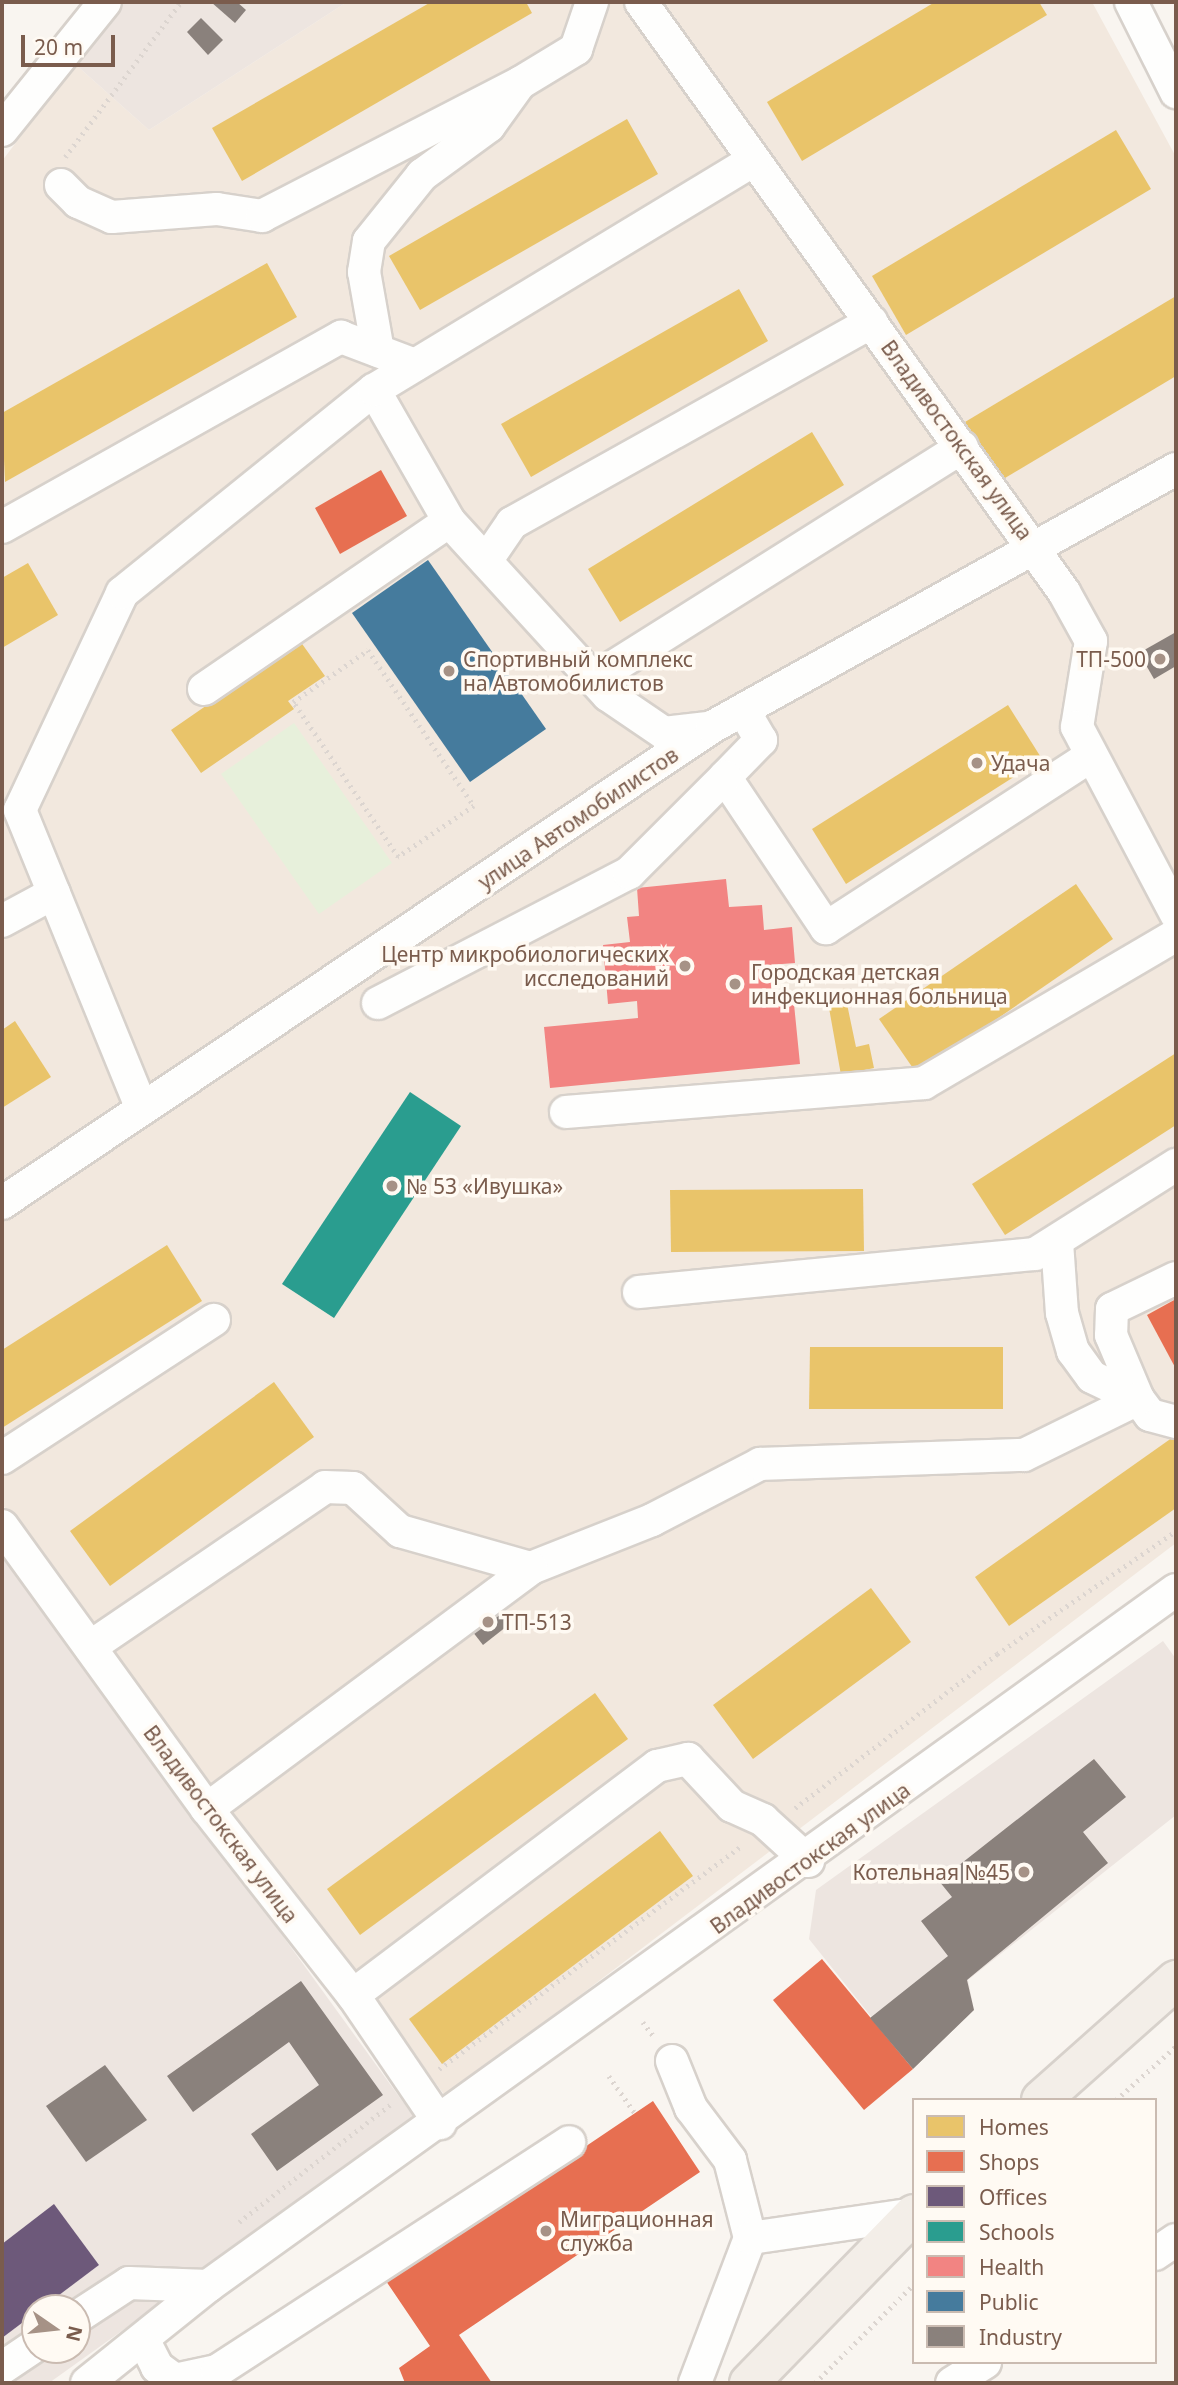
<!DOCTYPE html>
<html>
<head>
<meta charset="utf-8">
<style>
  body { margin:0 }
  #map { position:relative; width:1178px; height:2385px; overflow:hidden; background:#f9f5f0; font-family:"Noto Sans",sans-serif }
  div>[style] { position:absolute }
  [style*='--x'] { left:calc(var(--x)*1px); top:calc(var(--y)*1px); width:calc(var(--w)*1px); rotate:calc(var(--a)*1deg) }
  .residential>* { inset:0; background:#f2e8de }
  .industrial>* { inset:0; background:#ede5e0 }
  .green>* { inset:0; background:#e7f0db }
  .homes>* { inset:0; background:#e9c46a }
  .shops>* { inset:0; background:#e76f51 }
  .offices>* { inset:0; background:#6d597a }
  .schools>* { inset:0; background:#2a9d8f }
  .health>* { inset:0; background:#f28482 }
  .public>* { inset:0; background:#457b9d }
  .industry>* { inset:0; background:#8a817c }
  .path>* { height:4.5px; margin-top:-2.25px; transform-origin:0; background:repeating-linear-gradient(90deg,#dcd5d0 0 2px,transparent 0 7px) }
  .roads { filter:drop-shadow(2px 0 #d7d1cb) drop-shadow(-2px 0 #d7d1cb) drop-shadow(0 2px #d7d1cb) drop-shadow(0 -2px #d7d1cb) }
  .minor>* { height:32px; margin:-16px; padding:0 16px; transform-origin:16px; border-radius:16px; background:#fefefd }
  .major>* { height:38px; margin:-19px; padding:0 19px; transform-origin:19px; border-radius:19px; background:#f3eee8 }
  .dots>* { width:19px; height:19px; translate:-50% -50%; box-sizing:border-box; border:4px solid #fffaf3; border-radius:50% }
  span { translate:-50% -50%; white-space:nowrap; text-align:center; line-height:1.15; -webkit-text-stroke:7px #fffaf3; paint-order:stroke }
  .street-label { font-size:21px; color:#7a5c4d }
  .poi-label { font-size:21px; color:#7a5c4d }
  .left { translate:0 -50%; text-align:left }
  .right { translate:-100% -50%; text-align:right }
  .frame { position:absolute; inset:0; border:4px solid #7a5c4d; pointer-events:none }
  .legend { position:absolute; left:912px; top:2098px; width:245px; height:266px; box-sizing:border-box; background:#fffaf3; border:2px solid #cabbb1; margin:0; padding:9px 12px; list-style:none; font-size:21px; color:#7a5c4d }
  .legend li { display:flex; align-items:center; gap:14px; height:35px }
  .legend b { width:35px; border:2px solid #cabbb1 }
  .north { position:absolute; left:21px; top:2294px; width:70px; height:70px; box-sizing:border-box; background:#fffaf3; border:2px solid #cabbb1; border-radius:50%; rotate:104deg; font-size:19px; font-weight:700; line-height:28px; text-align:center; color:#7a5c4d }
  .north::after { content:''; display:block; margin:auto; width:24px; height:32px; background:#a69286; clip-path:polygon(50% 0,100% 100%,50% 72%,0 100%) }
  .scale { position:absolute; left:21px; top:35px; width:94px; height:32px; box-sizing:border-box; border:4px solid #7a5c4d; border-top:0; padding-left:9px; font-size:21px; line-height:24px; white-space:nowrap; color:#7a5c4d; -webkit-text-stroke:5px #fffaf3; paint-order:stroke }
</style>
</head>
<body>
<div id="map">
  <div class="residential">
    <i style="clip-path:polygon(347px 2px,1092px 2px,1176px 157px,1176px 1543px,446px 2097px,2px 1504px,2px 161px,75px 64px,149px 130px)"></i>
  </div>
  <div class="industrial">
    <i style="clip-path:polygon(124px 2px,347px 2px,149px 130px,75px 64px)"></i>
    <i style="clip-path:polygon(2px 1548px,416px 2120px,49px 2383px,2px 2383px,2px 2338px,35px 2313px,35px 2350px,77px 2350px,77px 2308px,41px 2308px,99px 2265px,54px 2205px,2px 2244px)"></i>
    <i style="clip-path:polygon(1163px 1641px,1176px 1659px,1176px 1815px,968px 1980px,974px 2010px,913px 2069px,809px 1939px,816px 1890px)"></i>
  </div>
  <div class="green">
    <i style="clip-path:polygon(294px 723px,392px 863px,319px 914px,221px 774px)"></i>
  </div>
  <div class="homes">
    <i style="clip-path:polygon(431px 2px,526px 2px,532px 13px,242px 181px,212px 128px)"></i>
    <i style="clip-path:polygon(935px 2px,1039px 2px,1047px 15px,802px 161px,767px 102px)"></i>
    <i style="clip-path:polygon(627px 119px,658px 174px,420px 310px,389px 256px)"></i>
    <i style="clip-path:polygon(1116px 130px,1151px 189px,906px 335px,872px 276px)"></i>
    <i style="clip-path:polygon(267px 263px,297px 317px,5px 482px,2px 413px)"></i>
    <i style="clip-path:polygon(739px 289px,768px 341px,531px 477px,501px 424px)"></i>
    <i style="clip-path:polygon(1176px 296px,1176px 376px,1000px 481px,965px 422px)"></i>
    <i style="clip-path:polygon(812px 432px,844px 485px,620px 622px,588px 569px)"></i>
    <i style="clip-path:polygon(28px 563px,58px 615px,2px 648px,2px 578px)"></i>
    <i style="clip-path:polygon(300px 641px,325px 676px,288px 701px,294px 709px,201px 773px,171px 730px)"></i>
    <i style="clip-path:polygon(1008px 705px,1042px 759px,846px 884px,812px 829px)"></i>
    <i style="clip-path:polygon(1076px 884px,1113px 939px,917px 1074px,879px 1019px)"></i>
    <i style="clip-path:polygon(847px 1004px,856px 1047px,869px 1044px,874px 1068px,841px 1075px,829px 1008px)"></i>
    <i style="clip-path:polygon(15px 1021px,51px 1077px,2px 1108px,2px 1030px)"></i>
    <i style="clip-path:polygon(1176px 1053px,1176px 1125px,1005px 1235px,972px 1184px)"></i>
    <i style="clip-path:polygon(863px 1189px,864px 1251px,671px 1252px,670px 1190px)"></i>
    <i style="clip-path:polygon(167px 1245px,202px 1301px,2px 1428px,2px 1350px)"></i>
    <i style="clip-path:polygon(810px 1347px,1003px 1347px,1003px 1409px,809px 1409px)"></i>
    <i style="clip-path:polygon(274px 1382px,314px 1437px,110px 1586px,70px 1531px)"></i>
    <i style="clip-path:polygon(1176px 1435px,1176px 1508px,1009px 1626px,975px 1577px)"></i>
    <i style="clip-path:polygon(871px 1588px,911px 1642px,753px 1759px,713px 1705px)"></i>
    <i style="clip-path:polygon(595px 1693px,628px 1739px,360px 1935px,327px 1889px)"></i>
    <i style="clip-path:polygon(660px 1831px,693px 1876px,442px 2064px,409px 2019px)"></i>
  </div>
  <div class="shops">
    <i style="clip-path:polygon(381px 470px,407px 516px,340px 554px,315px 508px)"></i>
    <i style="clip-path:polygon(1176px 1299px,1176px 1369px,1147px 1315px)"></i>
    <i style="clip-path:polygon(822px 1959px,913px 2069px,864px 2110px,773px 2000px)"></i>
    <i style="clip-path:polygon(653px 2101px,700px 2172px,459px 2335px,492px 2383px,405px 2383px,399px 2368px,430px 2346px,386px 2281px)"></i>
  </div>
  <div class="offices">
    <i style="clip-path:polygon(54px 2204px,99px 2265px,2px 2338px,2px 2244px)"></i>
  </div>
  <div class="schools">
    <i style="clip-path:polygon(410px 1092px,461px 1126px,334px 1318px,282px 1284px)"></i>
  </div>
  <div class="health">
    <i style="clip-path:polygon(726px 879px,729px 907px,762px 905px,764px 930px,792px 927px,795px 963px,769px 965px,773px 1006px,794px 1004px,800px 1064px,550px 1088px,544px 1027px,638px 1018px,637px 1001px,608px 1004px,603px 945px,630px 942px,627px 917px,639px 916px,637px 888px)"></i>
  </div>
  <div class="public">
    <i style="clip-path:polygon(428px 560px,546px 729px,470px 782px,352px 613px)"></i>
  </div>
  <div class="industry">
    <i style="clip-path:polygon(211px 2px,237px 2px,246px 10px,235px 23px)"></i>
    <i style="clip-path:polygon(201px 18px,223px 40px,208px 55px,187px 32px)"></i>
    <i style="clip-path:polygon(1176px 632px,1176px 666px,1154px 679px,1139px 653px)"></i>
    <i style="clip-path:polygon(493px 1600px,511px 1623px,483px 1645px,465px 1622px)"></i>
    <i style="clip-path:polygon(1094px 1759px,1126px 1797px,1083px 1832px,1108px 1863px,967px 1980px,974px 2010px,913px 2069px,870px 2018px,948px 1956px,921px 1921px,952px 1897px,939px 1881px)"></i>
    <i style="clip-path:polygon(301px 1981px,383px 2095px,277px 2171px,251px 2134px,319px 2085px,289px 2042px,193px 2112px,167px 2076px)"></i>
    <i style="clip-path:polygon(105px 2065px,147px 2120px,86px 2162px,46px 2106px)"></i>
  </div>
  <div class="path">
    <i style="--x:65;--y:157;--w:194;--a:-53.2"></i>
    <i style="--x:368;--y:650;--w:189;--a:55.8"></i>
    <i style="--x:474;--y:806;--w:92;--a:146.1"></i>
    <i style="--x:398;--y:857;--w:187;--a:-124.1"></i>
    <i style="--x:293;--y:702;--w:91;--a:-34.7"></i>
    <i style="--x:795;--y:1808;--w:254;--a:-37.3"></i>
    <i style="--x:997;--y:1654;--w:217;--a:-34.5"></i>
    <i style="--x:643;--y:2022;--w:20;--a:53"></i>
    <i style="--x:439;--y:2069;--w:376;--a:-36.4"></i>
    <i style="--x:609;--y:2076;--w:45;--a:54.9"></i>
    <i style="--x:1116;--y:2100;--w:81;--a:-42"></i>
    <i style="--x:239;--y:2222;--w:191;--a:-37.8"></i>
    <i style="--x:815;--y:2383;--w:140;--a:-45"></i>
  </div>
  <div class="roads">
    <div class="minor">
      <i style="--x:641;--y:2;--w:726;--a:54.36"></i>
      <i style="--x:1064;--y:592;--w:56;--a:61.1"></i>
      <i style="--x:1091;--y:641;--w:87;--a:99.2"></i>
      <i style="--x:1077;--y:727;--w:212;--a:62.1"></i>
      <i style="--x:1131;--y:2;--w:101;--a:63.4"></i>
      <i style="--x:2;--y:130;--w:164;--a:-51.2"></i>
      <i style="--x:61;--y:185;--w:24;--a:45"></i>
      <i style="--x:78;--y:202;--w:37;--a:24"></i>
      <i style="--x:112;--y:217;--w:105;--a:-4.4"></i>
      <i style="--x:217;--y:209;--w:46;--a:8.8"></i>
      <i style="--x:262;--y:216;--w:290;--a:-27.3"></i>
      <i style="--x:378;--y:351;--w:80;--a:-100"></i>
      <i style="--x:364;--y:272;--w:31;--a:-81"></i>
      <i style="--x:369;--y:241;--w:85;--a:-51.2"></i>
      <i style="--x:422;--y:175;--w:83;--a:-36.2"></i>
      <i style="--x:489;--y:126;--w:53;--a:-54.2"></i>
      <i style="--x:520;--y:83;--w:66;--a:-31.3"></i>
      <i style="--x:576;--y:49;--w:50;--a:-71.2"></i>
      <i style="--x:374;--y:390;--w:151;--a:60.2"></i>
      <i style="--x:2;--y:527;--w:389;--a:-29.3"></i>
      <i style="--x:341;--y:337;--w:79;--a:20.7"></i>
      <i style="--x:486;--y:561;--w:46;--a:-55.6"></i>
      <i style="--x:512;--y:523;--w:412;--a:-29.2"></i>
      <i style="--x:594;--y:679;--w:435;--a:-32.2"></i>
      <i style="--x:204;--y:689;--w:297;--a:-34.4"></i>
      <i style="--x:449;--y:521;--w:236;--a:47.6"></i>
      <i style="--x:608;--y:695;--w:68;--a:34.2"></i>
      <i style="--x:664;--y:733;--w:44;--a:-6.5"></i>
      <i style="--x:744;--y:711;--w:34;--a:60"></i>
      <i style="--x:761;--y:740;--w:52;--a:134.2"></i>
      <i style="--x:725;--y:777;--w:182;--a:56.2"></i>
      <i style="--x:826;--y:928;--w:316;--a:-33"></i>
      <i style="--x:2;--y:921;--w:59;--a:-28.3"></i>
      <i style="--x:378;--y:1003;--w:283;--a:-27.4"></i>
      <i style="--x:629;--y:873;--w:136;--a:-45"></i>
      <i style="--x:142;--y:1109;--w:323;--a:-112.2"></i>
      <i style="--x:20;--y:810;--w:240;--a:-64.8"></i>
      <i style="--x:122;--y:593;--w:324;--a:-38.9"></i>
      <i style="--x:374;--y:390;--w:444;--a:-31.2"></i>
      <i style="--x:566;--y:1112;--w:359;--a:-4.6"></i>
      <i style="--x:924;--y:1083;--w:292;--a:-30.4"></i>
      <i style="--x:2;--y:1203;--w:855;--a:-33.84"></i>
      <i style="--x:712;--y:727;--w:531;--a:-29.08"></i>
      <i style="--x:1057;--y:1242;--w:71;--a:86"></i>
      <i style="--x:1062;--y:1313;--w:40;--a:74"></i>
      <i style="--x:1073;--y:1351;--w:32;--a:54"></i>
      <i style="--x:1092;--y:1377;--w:51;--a:25.6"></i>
      <i style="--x:1176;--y:1278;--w:71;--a:154.2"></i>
      <i style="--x:1112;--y:1309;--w:26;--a:92"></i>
      <i style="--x:1111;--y:1335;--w:69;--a:67.1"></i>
      <i style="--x:1138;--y:1399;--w:20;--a:53"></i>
      <i style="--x:1150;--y:1415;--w:27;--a:15"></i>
      <i style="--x:639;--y:1292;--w:398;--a:-5.5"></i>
      <i style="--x:1035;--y:1254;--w:167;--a:-32.3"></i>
      <i style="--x:2;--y:1458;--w:253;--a:-33.1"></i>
      <i style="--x:2;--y:1526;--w:349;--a:54.1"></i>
      <i style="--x:207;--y:1809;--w:236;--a:51.9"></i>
      <i style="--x:353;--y:1995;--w:155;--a:55.8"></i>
      <i style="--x:90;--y:1647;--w:284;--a:-34.2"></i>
      <i style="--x:325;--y:1487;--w:28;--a:2"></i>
      <i style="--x:353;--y:1488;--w:64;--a:42.5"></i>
      <i style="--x:400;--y:1531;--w:136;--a:15.8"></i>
      <i style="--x:531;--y:1568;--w:130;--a:-21.6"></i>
      <i style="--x:652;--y:1520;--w:122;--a:-27.4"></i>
      <i style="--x:760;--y:1464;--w:264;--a:-2"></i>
      <i style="--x:1024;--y:1455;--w:127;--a:-26.2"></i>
      <i style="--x:207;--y:1809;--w:404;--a:-36.6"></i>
      <i style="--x:353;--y:1995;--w:381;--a:-37"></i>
      <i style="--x:657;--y:1766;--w:32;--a:-13"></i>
      <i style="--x:688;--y:1759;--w:64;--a:46.9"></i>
      <i style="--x:732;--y:1806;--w:34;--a:24"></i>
      <i style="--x:763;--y:1820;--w:61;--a:42.3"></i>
      <i style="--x:672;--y:2061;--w:51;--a:68"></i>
      <i style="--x:691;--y:2108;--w:65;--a:53.1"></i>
      <i style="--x:730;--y:2160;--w:81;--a:75.6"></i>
      <i style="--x:750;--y:2238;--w:155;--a:110.8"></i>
      <i style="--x:750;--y:2238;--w:166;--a:-8.3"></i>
      <i style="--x:1155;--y:2254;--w:25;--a:-34"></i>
      <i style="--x:77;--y:2317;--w:62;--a:-33.2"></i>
      <i style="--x:129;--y:2283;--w:79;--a:2.2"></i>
      <i style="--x:144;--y:2341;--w:29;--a:63"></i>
      <i style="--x:157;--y:2367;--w:22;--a:36"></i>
      <i style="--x:175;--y:2380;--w:43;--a:-12.1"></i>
      <i style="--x:217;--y:2371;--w:420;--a:-33"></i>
      <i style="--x:2;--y:2368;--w:40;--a:-34"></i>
      <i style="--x:87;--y:2383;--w:155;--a:-38.7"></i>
      <i style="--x:208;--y:2286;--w:1192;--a:-35.72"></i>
      <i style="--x:952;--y:2383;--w:39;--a:-32"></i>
    </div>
    <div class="major">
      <i style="--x:1041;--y:2100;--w:181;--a:-41.6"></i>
      <i style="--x:749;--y:2383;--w:236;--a:-45.7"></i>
    </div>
  </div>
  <div class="dots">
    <i style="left:1160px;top:659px;background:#a69286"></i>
    <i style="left:449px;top:671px;background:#a69286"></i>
    <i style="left:977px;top:763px;background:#a69286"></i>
    <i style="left:685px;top:966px;background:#a69286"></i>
    <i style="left:735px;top:984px;background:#a69286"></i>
    <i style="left:392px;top:1186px;background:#a69286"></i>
    <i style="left:488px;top:1622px;background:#a69286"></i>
    <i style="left:1024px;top:1872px;background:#a69286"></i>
    <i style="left:546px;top:2231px;background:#a69286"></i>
  </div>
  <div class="street-label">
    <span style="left:957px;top:440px;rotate:54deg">Владивостокская улица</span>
    <span style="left:578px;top:818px;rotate:-34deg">улица Автомобилистов</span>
    <span style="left:221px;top:1824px;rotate:53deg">Владивостокская улица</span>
    <span style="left:810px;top:1858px;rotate:-36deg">Владивостокская улица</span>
  </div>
  <div class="poi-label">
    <span class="left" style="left:463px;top:671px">Спортивный комплекс<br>на Автомобилистов</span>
    <span class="right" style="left:1146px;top:659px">ТП-500</span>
    <span class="left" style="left:991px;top:763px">Удача</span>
    <span class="right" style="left:669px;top:966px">Центр микробиологических<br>исследований</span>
    <span class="left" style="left:751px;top:984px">Городская детская<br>инфекционная больница</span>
    <span class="left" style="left:406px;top:1186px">№ 53 «Ивушка»</span>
    <span class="left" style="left:502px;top:1622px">ТП-513</span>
    <span class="right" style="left:1010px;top:1872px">Котельная №45</span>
    <span class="left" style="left:560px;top:2231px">Миграционная<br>служба</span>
  </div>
  <div class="frame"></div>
  <ul class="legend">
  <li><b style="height:19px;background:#e9c46a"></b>Homes</li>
  <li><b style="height:19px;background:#e76f51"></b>Shops</li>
  <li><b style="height:19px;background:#6d597a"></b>Offices</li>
  <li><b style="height:19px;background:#2a9d8f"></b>Schools</li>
  <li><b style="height:19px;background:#f28482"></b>Health</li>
  <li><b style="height:19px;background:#457b9d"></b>Public</li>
  <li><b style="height:19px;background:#8a817c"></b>Industry</li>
  </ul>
  <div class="north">N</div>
  <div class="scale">20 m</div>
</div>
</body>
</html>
